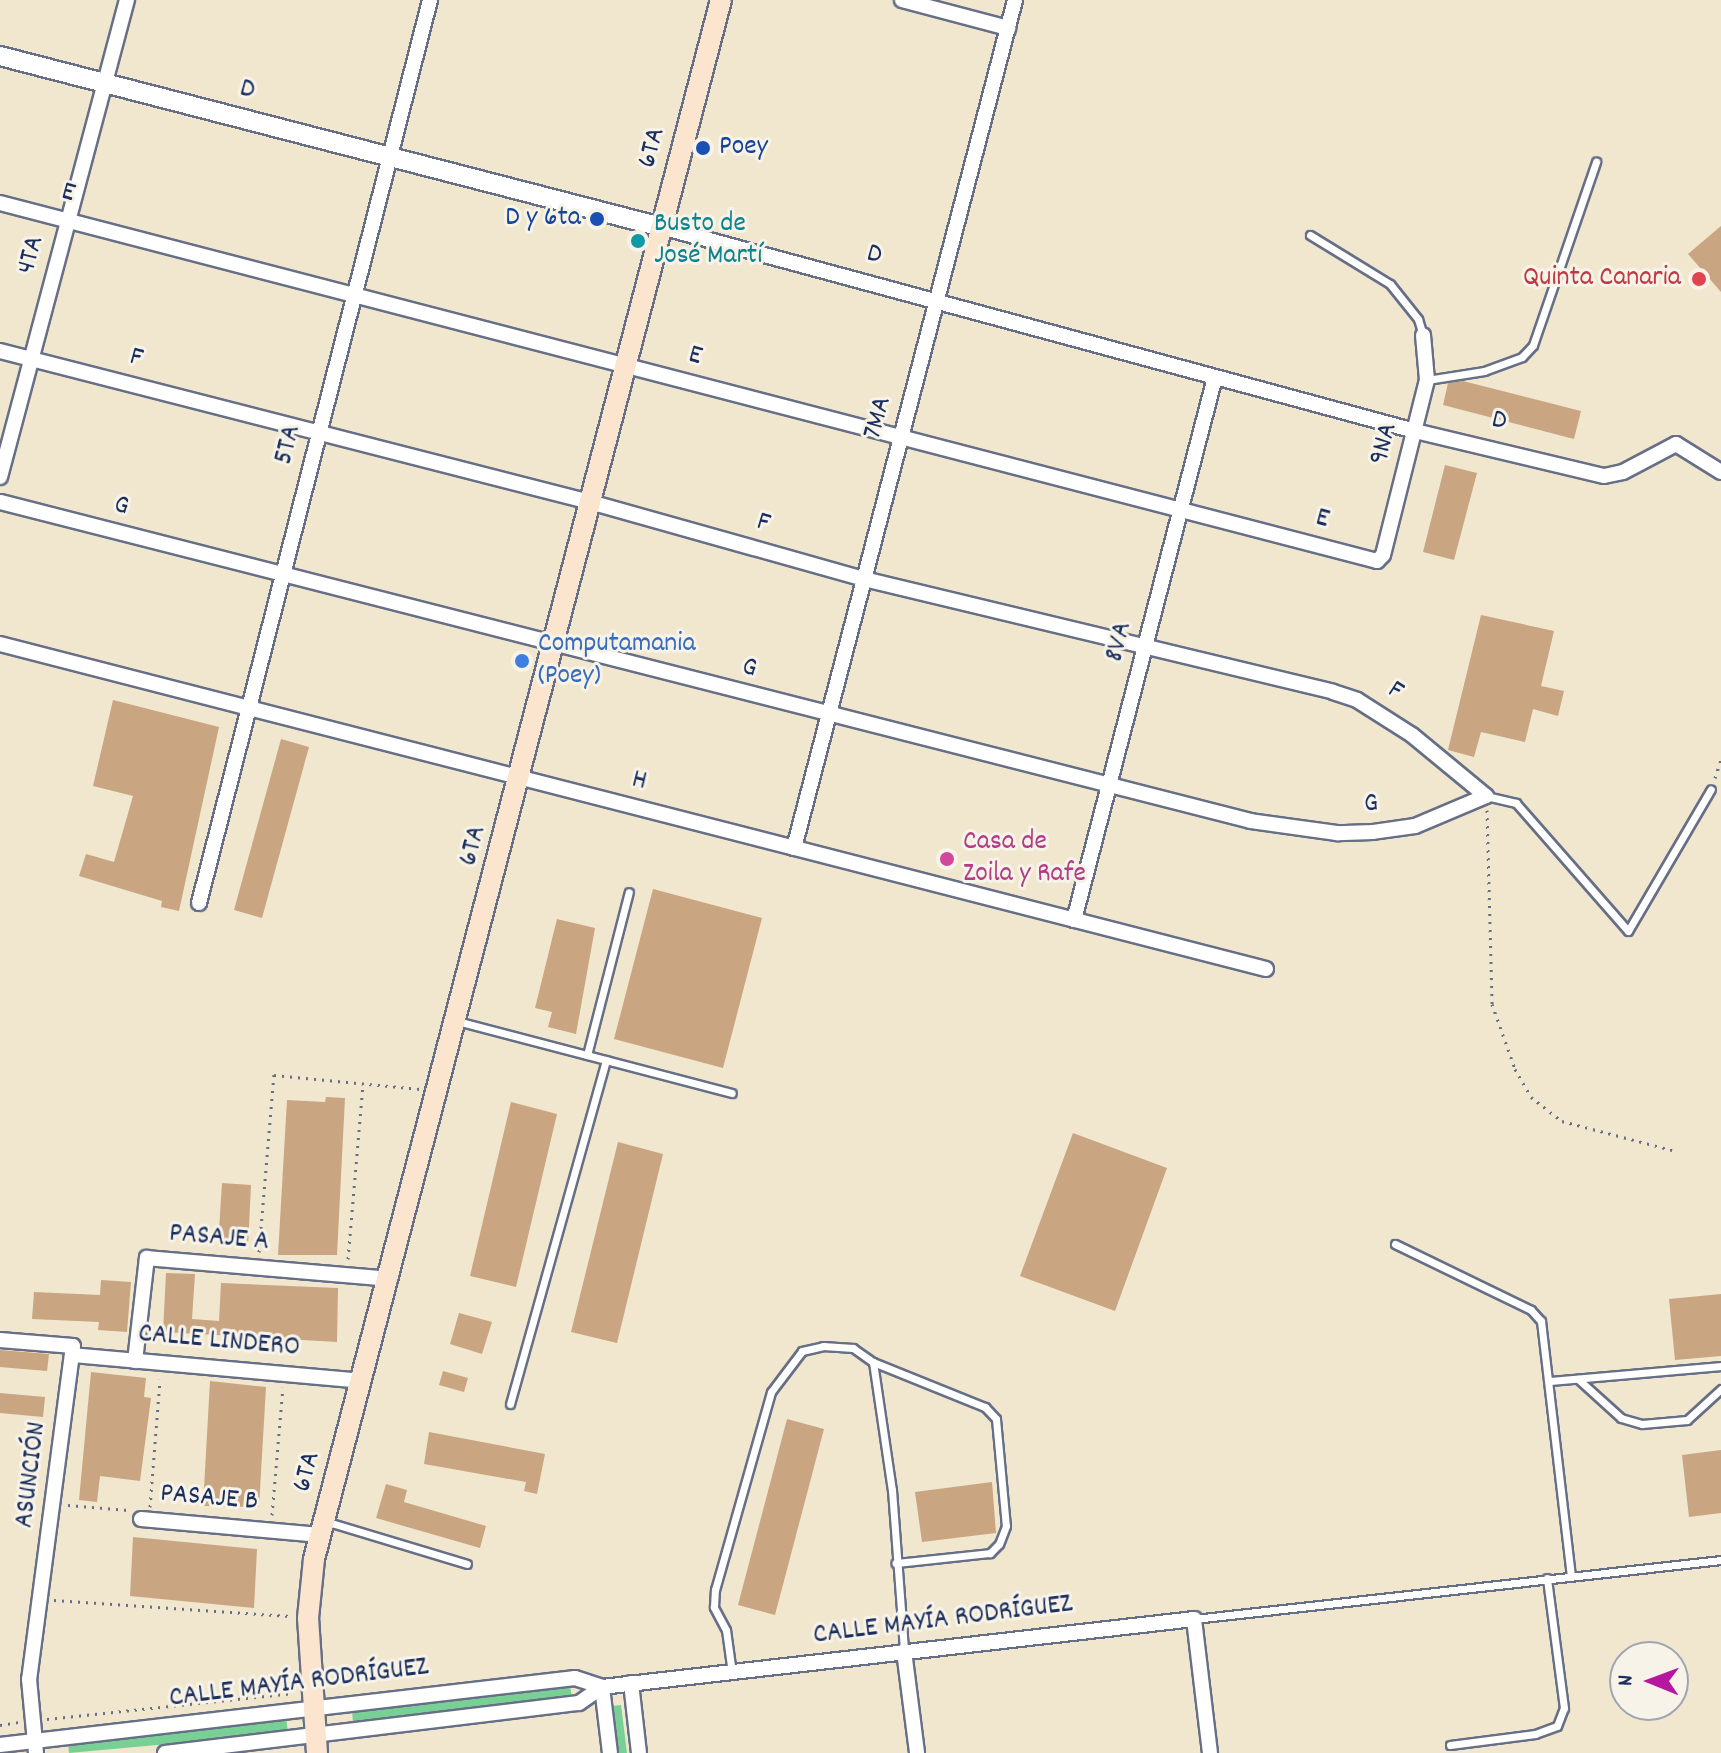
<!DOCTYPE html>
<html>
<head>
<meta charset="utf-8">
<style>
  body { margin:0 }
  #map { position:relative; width:1721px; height:1753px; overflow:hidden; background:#f1e7cf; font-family:Dekko,sans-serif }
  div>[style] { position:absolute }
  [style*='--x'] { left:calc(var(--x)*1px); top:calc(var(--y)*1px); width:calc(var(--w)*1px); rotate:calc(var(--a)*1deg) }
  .green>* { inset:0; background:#79d095 }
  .building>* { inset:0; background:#c9a581 }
  .path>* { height:3px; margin-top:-1.5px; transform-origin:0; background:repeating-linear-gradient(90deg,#666f86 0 2px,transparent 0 8px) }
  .roads { filter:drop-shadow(2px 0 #666f86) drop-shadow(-2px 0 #666f86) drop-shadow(0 2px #666f86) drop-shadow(0 -2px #666f86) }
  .service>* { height:7px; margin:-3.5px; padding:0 3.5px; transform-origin:3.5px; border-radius:3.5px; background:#fff }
  .minor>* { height:14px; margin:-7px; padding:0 7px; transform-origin:7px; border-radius:7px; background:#fff }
  .tertiary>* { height:18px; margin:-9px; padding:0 9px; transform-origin:9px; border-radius:9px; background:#fff }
  .secondary>* { height:20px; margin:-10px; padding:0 10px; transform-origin:10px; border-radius:10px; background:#fce5cf }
  .dots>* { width:22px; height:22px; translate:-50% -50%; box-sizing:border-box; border:4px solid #f7f3e8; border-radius:50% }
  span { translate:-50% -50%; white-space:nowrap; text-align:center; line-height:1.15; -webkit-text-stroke:6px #f7f3e8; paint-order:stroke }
  .street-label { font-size:28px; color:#1b2f5e }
  .transit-label { font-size:28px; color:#164399 }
  .left { translate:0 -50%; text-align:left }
  .right { translate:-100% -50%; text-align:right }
  .culture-label { font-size:28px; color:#0d838f }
  .health-label { font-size:28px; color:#be3a42 }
  .shop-label { font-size:28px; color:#366cbe }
  .hotel-label { font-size:28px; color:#b23c85 }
  .north { position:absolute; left:1609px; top:1641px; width:80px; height:80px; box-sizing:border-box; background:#f7f3e8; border:2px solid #9fa5b1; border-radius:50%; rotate:271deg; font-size:22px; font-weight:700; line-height:32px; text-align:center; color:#1b2f5e }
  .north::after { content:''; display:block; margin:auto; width:28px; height:36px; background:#b5179e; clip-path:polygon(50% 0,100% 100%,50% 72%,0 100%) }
</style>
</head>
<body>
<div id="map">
  <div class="green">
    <i style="clip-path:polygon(570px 1684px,572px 1700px,353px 1724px,352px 1709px)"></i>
    <i style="clip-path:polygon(621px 1705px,627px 1753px,617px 1753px,611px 1706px)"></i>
    <i style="clip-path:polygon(286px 1717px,288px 1733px,69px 1753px,68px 1742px)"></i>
  </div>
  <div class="building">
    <i style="clip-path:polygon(1721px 226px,1721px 292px,1688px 254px)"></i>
    <i style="clip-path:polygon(1463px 381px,1581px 411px,1574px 439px,1443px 405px,1448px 383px)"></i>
    <i style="clip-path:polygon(1445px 465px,1477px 473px,1454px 560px,1423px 552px)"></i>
    <i style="clip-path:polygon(1481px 615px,1554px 631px,1541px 686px,1564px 691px,1558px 716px,1533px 709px,1525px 742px,1481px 732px,1474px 757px,1448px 750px)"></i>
    <i style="clip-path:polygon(113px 700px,219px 727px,179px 911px,161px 907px,162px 901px,79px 876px,86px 854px,114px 862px,133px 796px,93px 786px)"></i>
    <i style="clip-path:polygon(281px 739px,309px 747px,262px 918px,234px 910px)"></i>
    <i style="clip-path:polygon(653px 889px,762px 918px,723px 1068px,614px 1039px)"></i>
    <i style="clip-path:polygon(557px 919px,595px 928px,576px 1034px,548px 1027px,552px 1012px,535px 1008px)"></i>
    <i style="clip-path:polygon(326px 1097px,345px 1098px,337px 1255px,278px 1255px,287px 1100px,325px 1102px)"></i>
    <i style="clip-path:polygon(511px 1102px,557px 1114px,516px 1287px,470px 1276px)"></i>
    <i style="clip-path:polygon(1073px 1133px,1167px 1168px,1115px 1311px,1020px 1276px)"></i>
    <i style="clip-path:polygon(618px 1142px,663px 1154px,617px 1343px,571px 1332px)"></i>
    <i style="clip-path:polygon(222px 1183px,251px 1185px,248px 1247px,218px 1245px)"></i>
    <i style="clip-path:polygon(166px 1273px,195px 1274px,192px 1319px,219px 1321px,221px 1283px,338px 1288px,337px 1342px,163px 1332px)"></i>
    <i style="clip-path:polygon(101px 1280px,131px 1282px,127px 1332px,98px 1330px,99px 1322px,32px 1319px,34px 1292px,100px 1295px)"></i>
    <i style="clip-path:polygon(1721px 1294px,1721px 1356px,1675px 1360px,1669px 1299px)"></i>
    <i style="clip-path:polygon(459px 1313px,492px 1322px,482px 1354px,450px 1344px)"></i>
    <i style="clip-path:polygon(0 1350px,49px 1354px,47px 1371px,0 1367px)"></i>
    <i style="clip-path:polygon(443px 1371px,468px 1378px,464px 1392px,439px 1385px)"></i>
    <i style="clip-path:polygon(91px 1372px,146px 1378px,144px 1397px,151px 1398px,140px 1481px,100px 1476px,97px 1502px,79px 1500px)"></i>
    <i style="clip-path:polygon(210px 1381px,266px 1387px,259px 1507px,203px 1506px)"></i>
    <i style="clip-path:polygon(0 1393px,45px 1397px,43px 1417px,0 1413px)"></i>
    <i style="clip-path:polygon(787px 1419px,824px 1429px,775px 1615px,738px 1605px)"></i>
    <i style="clip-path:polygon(429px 1432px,545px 1454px,537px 1494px,524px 1491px,526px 1482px,424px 1464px)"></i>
    <i style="clip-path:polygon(1721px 1450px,1721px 1513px,1689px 1517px,1682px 1455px)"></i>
    <i style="clip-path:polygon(992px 1482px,996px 1533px,922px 1542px,915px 1492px)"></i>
    <i style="clip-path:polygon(386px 1484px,407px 1490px,404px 1502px,486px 1526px,480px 1548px,376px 1518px)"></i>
    <i style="clip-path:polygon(133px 1537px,257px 1549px,254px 1608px,130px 1596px)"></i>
  </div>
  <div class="path">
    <i style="--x:1715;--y:778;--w:19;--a:-72"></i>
    <i style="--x:1487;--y:810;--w:194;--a:88.5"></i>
    <i style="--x:1492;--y:1004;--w:69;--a:70.5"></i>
    <i style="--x:1515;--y:1069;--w:32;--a:60"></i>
    <i style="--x:1531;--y:1097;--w:39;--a:38"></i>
    <i style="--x:1562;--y:1121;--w:114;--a:14.8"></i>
    <i style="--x:259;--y:1252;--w:178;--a:-85.2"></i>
    <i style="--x:274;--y:1075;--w:147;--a:5.5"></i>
    <i style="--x:348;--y:1259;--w:176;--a:-85.1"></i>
    <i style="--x:68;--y:1505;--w:60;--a:4.8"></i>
    <i style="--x:150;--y:1507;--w:128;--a:-85.5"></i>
    <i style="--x:272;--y:1515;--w:128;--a:-85.1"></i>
    <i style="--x:54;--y:1600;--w:237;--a:3.9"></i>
    <i style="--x:47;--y:1719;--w:248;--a:-6"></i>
    <i style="--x:0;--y:1725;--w:20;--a:-9"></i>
  </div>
  <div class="roads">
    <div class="service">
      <i style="--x:1310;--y:235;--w:94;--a:31.5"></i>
      <i style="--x:1390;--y:284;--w:45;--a:51.3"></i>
      <i style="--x:1418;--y:319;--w:17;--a:73"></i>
      <i style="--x:1427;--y:380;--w:58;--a:-9"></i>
      <i style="--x:1484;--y:371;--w:40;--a:-20.2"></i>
      <i style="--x:1522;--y:357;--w:16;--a:-47"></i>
      <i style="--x:1533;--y:345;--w:194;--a:-71"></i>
      <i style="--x:1486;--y:796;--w:31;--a:13"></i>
      <i style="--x:1516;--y:803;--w:170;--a:48.8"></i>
      <i style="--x:1628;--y:931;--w:164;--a:-59.7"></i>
      <i style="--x:457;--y:1021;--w:284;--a:14.7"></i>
      <i style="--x:587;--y:1055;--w:168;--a:-75.6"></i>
      <i style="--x:1395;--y:1244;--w:151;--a:25.9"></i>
      <i style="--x:1531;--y:1310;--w:15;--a:48"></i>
      <i style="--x:1541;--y:1321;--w:256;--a:83.3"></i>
      <i style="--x:873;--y:1362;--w:121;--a:21.9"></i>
      <i style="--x:985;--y:1407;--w:16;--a:47"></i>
      <i style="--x:996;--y:1419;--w:107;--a:84.7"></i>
      <i style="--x:1006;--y:1526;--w:19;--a:111"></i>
      <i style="--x:999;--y:1544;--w:13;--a:135"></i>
      <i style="--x:990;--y:1553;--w:95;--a:173.9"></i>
      <i style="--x:1578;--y:1379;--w:58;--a:42.2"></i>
      <i style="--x:1621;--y:1418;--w:22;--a:16"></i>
      <i style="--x:1642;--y:1424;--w:45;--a:-5.1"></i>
      <i style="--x:1687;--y:1420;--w:46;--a:-42.4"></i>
      <i style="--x:1550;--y:1381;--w:172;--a:-5"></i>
      <i style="--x:510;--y:1404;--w:357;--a:-74.4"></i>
      <i style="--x:328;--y:1522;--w:145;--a:16.8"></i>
      <i style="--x:1194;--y:1619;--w:530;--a:-6.39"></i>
      <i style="--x:732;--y:1673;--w:43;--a:-97.9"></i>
      <i style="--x:726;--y:1630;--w:26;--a:-118"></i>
      <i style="--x:714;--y:1607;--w:17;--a:-87"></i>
      <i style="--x:715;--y:1590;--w:206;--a:-74.2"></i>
      <i style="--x:771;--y:1392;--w:51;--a:-52.9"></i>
      <i style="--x:802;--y:1351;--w:22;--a:-13"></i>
      <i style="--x:823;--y:1346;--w:30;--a:4"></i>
      <i style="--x:853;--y:1348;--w:24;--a:35"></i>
      <i style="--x:873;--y:1362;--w:129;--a:81.6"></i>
      <i style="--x:892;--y:1490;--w:161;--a:85.7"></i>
      <i style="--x:1450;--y:1745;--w:86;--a:-7.4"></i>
      <i style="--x:1535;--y:1734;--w:23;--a:-20"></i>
      <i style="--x:1557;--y:1726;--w:19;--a:-69"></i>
      <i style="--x:1564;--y:1708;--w:131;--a:-97.5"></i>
    </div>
    <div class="minor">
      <i style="--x:902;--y:0;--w:110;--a:14.8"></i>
      <i style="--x:0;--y:203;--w:1423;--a:14.57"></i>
      <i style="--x:1377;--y:561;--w:8;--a:-45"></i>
      <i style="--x:1383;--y:555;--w:180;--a:-75.9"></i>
      <i style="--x:1427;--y:380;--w:45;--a:-95.1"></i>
      <i style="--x:661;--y:227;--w:781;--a:15.14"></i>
      <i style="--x:1415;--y:431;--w:194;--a:13.4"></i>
      <i style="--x:1604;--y:476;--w:19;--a:-12"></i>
      <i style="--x:1623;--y:472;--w:60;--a:-27.8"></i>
      <i style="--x:1676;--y:444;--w:53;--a:31.9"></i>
      <i style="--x:0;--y:351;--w:609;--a:14.36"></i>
      <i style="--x:590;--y:502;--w:285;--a:15.7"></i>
      <i style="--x:864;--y:579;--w:482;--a:13.5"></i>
      <i style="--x:1333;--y:692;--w:25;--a:18"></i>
      <i style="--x:1357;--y:700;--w:65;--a:32.5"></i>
      <i style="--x:1412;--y:735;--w:96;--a:39.5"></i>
      <i style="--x:1486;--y:796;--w:77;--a:157.1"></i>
      <i style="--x:1415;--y:826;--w:42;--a:171.9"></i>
      <i style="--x:1373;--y:832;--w:36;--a:178"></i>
      <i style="--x:1337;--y:833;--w:87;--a:-172.1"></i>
      <i style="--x:1251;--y:821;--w:1291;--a:-165.69"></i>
      <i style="--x:0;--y:477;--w:494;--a:-75.1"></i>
      <i style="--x:0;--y:644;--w:1307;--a:14.4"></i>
      <i style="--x:794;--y:848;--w:876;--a:-75.39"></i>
      <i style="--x:199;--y:903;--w:932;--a:-75.65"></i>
      <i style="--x:1074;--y:920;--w:561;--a:-75.44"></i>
      <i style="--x:0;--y:1340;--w:73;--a:4.7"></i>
      <i style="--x:73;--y:1346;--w:336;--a:97.5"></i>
      <i style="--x:29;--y:1679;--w:74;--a:84.6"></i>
      <i style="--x:72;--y:1355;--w:291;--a:5.1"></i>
      <i style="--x:135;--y:1361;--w:104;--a:-83.4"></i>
      <i style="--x:147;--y:1258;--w:244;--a:4.9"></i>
      <i style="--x:141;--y:1519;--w:180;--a:5.1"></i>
      <i style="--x:904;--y:1651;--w:103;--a:82.7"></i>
      <i style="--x:631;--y:1683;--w:70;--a:83.5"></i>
      <i style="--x:602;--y:1687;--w:66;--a:83.1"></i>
      <i style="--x:0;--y:1745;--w:579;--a:-6.65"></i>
      <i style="--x:575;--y:1678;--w:28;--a:18"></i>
      <i style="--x:602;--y:1687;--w:596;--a:-6.55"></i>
      <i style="--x:1194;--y:1619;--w:135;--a:83.2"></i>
      <i style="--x:165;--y:1753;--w:417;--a:-6.9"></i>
      <i style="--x:579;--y:1703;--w:28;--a:-35"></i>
    </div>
    <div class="tertiary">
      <i style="--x:0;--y:56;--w:683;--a:14.5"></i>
    </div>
    <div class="secondary">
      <i style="--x:317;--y:1753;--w:135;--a:-93.8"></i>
      <i style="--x:308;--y:1618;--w:59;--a:-84.2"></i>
      <i style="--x:314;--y:1559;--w:1611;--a:-75.37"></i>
    </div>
  </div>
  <div class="dots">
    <i style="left:703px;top:148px;background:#1a4fb4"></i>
    <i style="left:597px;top:219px;background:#1a4fb4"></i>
    <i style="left:638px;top:241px;background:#0f9aa8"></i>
    <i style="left:1699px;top:279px;background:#e0444e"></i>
    <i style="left:522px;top:661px;background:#3f7fe0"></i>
    <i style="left:947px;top:859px;background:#d1479c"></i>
  </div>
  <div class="street-label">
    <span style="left:247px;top:91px;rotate:15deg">D</span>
    <span style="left:653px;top:148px;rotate:-75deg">6TA</span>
    <span style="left:68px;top:194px;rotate:15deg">E</span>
    <span style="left:32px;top:255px;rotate:-75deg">4TA</span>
    <span style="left:874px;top:256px;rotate:15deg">D</span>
    <span style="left:695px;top:357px;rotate:15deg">E</span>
    <span style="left:136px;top:359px;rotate:14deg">F</span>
    <span style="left:879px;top:418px;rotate:-75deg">7MA</span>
    <span style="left:1499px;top:422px;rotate:13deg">D</span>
    <span style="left:1385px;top:444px;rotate:-76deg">9NA</span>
    <span style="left:289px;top:445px;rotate:-76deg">5TA</span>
    <span style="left:121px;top:507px;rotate:15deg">G</span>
    <span style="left:1322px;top:520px;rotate:15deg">E</span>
    <span style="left:763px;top:524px;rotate:16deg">F</span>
    <span style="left:1120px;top:642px;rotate:-76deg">8VA</span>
    <span style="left:749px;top:669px;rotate:15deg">G</span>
    <span style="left:1395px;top:692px;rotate:32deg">F</span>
    <span style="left:639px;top:782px;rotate:14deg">H</span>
    <span style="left:1371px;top:805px;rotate:-5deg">G</span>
    <span style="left:474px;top:846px;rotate:-75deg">6TA</span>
    <span style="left:219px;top:1239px;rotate:5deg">PASAJE A</span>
    <span style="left:219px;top:1342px;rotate:5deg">CALLE LINDERO</span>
    <span style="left:308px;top:1472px;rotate:-75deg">6TA</span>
    <span style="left:32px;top:1475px;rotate:-83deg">ASUNCIÓN</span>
    <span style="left:209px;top:1499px;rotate:5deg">PASAJE B</span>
    <span style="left:943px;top:1621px;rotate:-7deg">CALLE MAYÍA RODRÍGUEZ</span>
    <span style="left:299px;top:1684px;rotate:-7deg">CALLE MAYÍA RODRÍGUEZ</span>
  </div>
  <div class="transit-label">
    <span class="left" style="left:719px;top:148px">Poey</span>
    <span class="right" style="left:581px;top:219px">D y 6ta</span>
  </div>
  <div class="culture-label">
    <span class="left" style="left:654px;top:241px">Busto de<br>José Martí</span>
  </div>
  <div class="health-label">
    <span class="right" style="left:1681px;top:279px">Quinta Canaria</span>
  </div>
  <div class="shop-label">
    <span class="left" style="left:538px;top:661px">Computamania<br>(Poey)</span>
  </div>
  <div class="hotel-label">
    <span class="left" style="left:963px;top:859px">Casa de<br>Zoila y Rafe</span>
  </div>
  <div class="north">N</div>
</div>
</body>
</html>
